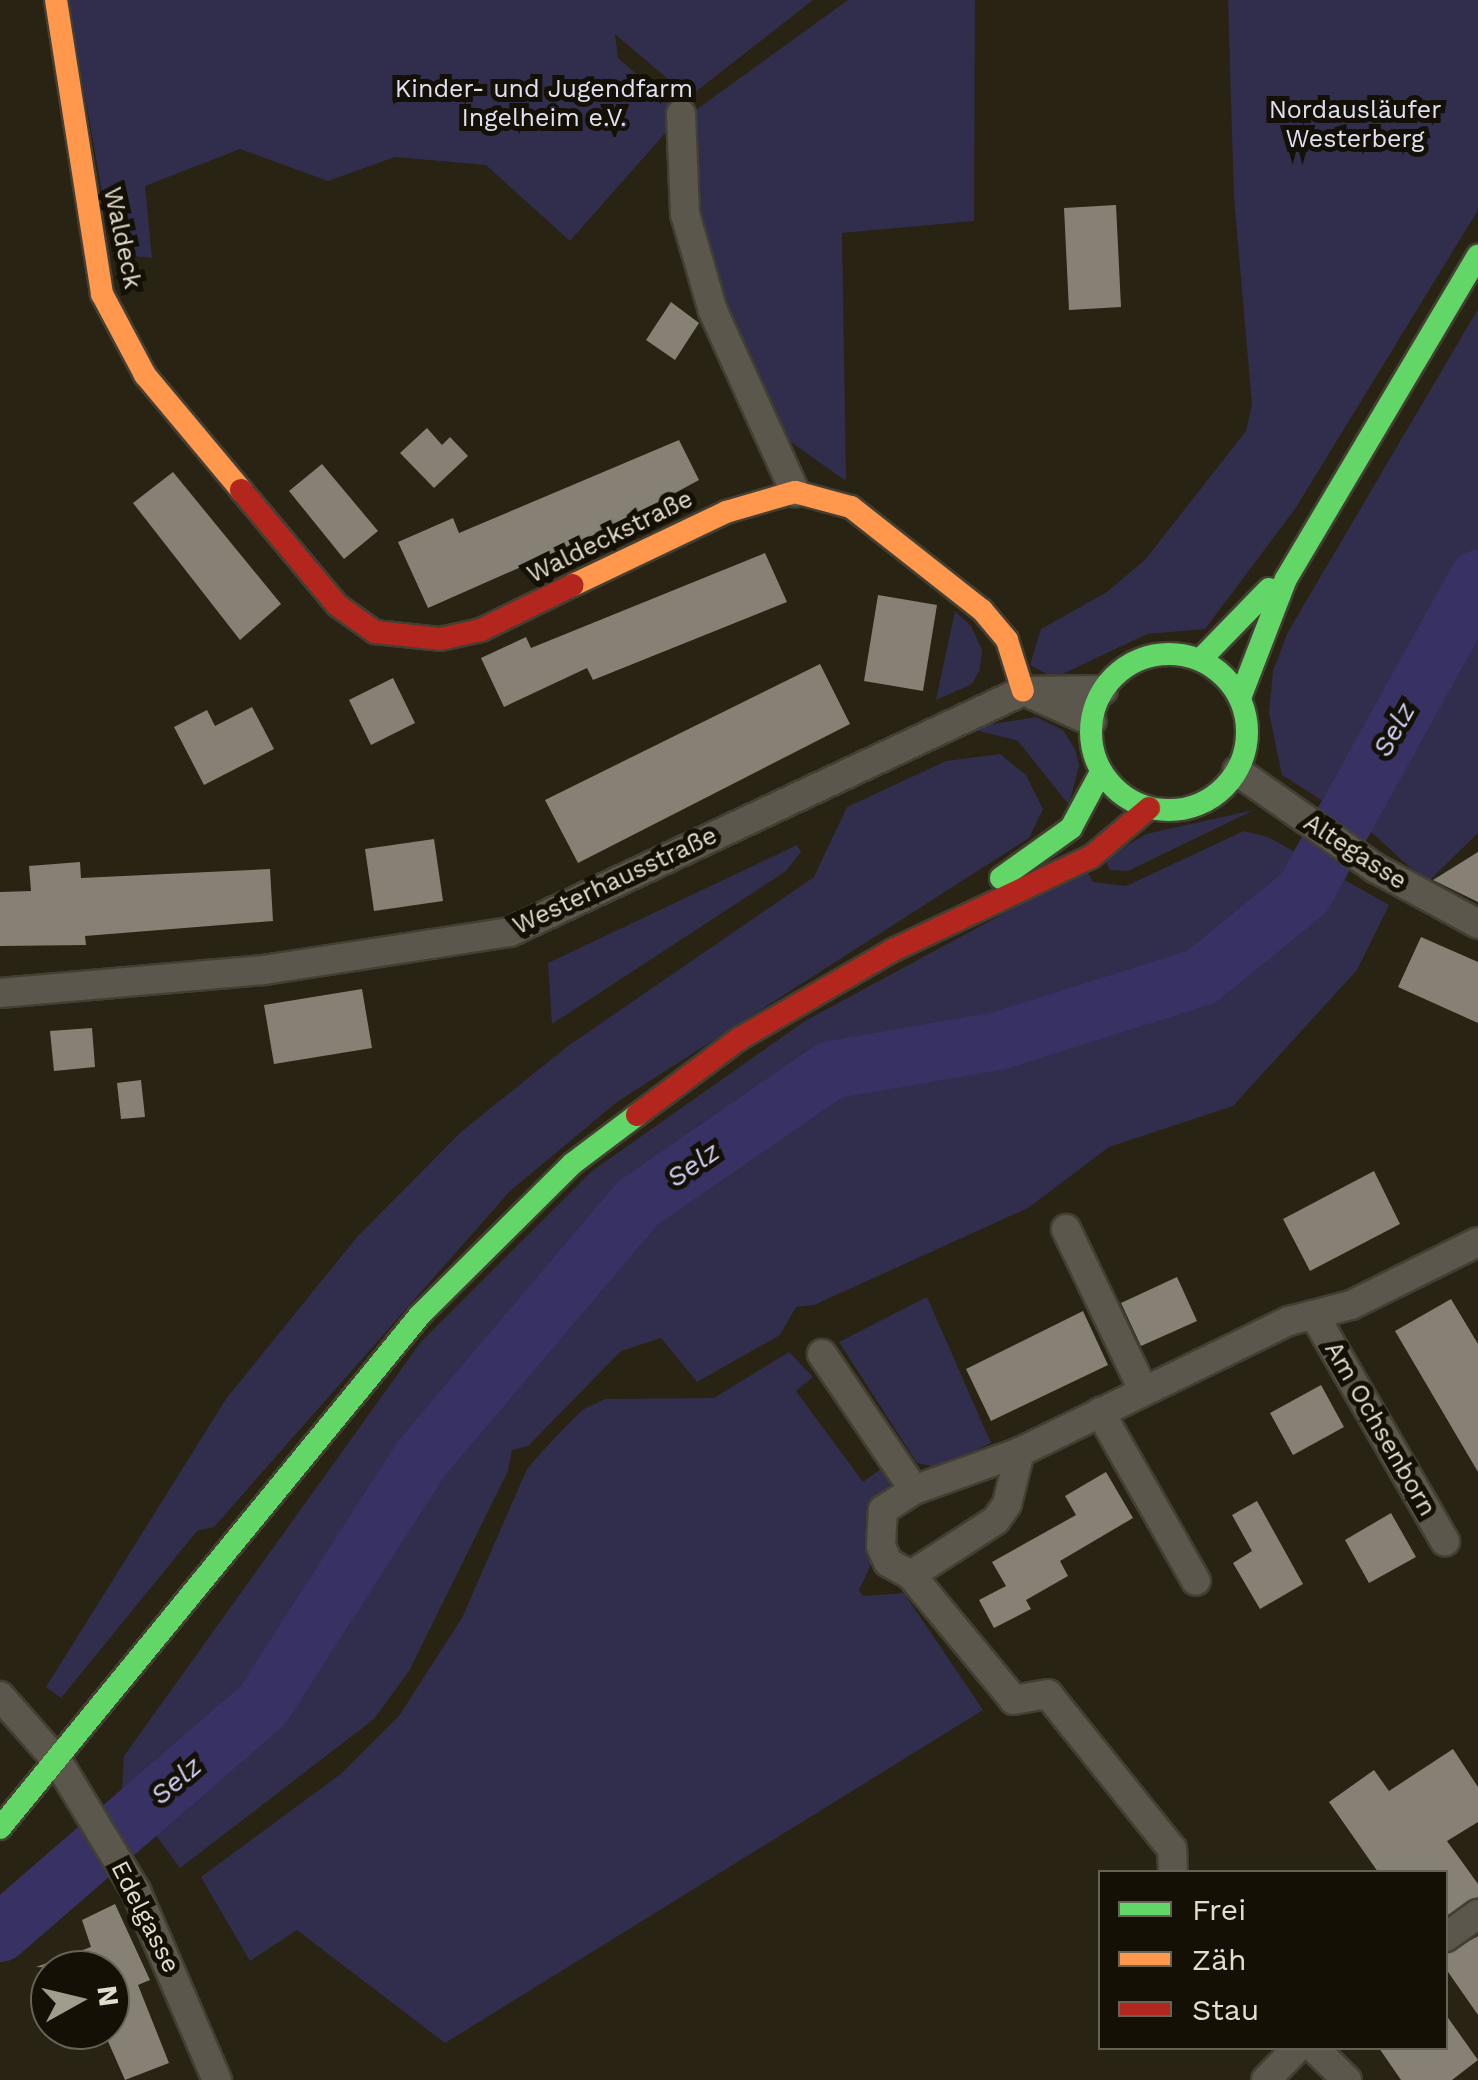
<!DOCTYPE html>
<html>
<head>
<meta charset="utf-8">
<style>
  body { margin:0 }
  #map { position:relative; width:1478px; height:2080px; overflow:hidden; background:#292314; font-family:"Work Sans",sans-serif }
  div>[style] { position:absolute }
  [style*='--x'] { left:calc(var(--x)*1px); top:calc(var(--y)*1px); width:calc(var(--w)*1px); rotate:calc(var(--a)*1deg) }
  .green>* { inset:0; background:#312d4d }
  .river>* { height:58px; margin:-29px; padding:0 29px; transform-origin:29px; border-radius:29px; background:#383164 }
  .building>* { inset:0; background:#868174 }
  .roads { filter:drop-shadow(2px 0 #433f33) drop-shadow(-2px 0 #433f33) drop-shadow(0 2px #433f33) drop-shadow(0 -2px #433f33) }
  .street>* { height:28px; margin:-14px; padding:0 14px; transform-origin:14px; border-radius:14px; background:#5b574d }
  .fast>* { height:22px; margin:-11px; padding:0 11px; transform-origin:11px; border-radius:11px; background:#63d668 }
  .fast>.ring { margin:-11px; padding:0; box-sizing:content-box; background:none; border:22px solid #63d668; border-radius:50% }
  .slow>* { height:22px; margin:-11px; padding:0 11px; transform-origin:11px; border-radius:11px; background:#ff974d }
  .jam>* { height:22px; margin:-11px; padding:0 11px; transform-origin:11px; border-radius:11px; background:#b3261e }
  span { translate:-50% -50%; white-space:nowrap; text-align:center; line-height:1.15; -webkit-text-stroke:10px #151006; paint-order:stroke }
  .park-label { font-size:25px; color:#e0e0f2 }
  .street-label { font-size:25px; color:#e3ddcd }
  .water-label { font-size:28px; color:#cccbf0; font-style:italic }
  .legend { position:absolute; left:1098px; top:1870px; width:350px; height:180px; box-sizing:border-box; background:#151006; border:2px solid #676256; margin:0; padding:12px 18px; list-style:none; font-size:30px; color:#e3ddcd }
  .legend li { display:flex; align-items:center; gap:20px; height:50px }
  .legend b { width:50px; border:2px solid #676256 }
  .north { position:absolute; left:30px; top:1950px; width:100px; height:100px; box-sizing:border-box; background:#151006; border:2px solid #676256; border-radius:50%; rotate:82deg; font-size:28px; font-weight:700; line-height:40px; text-align:center; color:#e3ddcd }
  .north::after { content:''; display:block; margin:auto; width:35px; height:45px; background:#a29c8c; clip-path:polygon(50% 0,100% 100%,50% 72%,0 100%) }
</style>
</head>
<body>
<div id="map">
  <div class="green">
    <i style="clip-path:polygon(68px 0,813px 0,689px 97px,615px 34px,618px 58px,682px 114px,570px 241px,486px 165px,395px 157px,328px 181px,240px 149px,145px 186px,152px 258px,113px 254px)"></i>
    <i style="clip-path:polygon(848px 0,975px 0,974px 221px,842px 233px,846px 481px,771px 428px,720px 304px,698px 210px,689px 115px)"></i>
    <i style="clip-path:polygon(1228px 0,1478px 0,1478px 210px,1295px 509px,1205px 629px,1147px 634px,1054px 678px,1030px 665px,1041px 629px,1107px 592px,1145px 560px,1246px 431px,1252px 405px,1234px 197px)"></i>
    <i style="clip-path:polygon(1478px 309px,1478px 833px,1427px 883px,1370px 831px,1282px 775px,1269px 713px,1273px 671px,1288px 632px)"></i>
    <i style="clip-path:polygon(955px 611px,971px 626px,982px 650px,980px 669px,972px 684px,936px 700px)"></i>
    <i style="clip-path:polygon(1036px 717px,1063px 730px,1075px 749px,1079px 765px,1069px 805px,1018px 741px,968px 728px)"></i>
    <i style="clip-path:polygon(1000px 754px,1026px 775px,1043px 809px,1029px 838px,617px 1102px,510px 1191px,214px 1527px,197px 1531px,61px 1698px,46px 1687px,226px 1399px,357px 1237px,461px 1132px,568px 1046px,814px 877px,847px 807px,946px 761px)"></i>
    <i style="clip-path:polygon(1254px 810px,1128px 871px,1110px 870px,1104px 859px,1146px 834px)"></i>
    <i style="clip-path:polygon(1244px 831px,1268px 837px,1389px 905px,1357px 970px,1233px 1106px,1109px 1147px,1028px 1208px,814px 1305px,796px 1307px,780px 1335px,697px 1382px,661px 1338px,621px 1351px,528px 1446px,512px 1450px,508px 1471px,409px 1671px,374px 1719px,180px 1868px,122px 1789px,124px 1756px,420px 1343px,592px 1171px,805px 1021px,1086px 869px,1093px 882px,1126px 886px)"></i>
    <i style="clip-path:polygon(797px 845px,801px 852px,786px 871px,552px 1024px,548px 963px)"></i>
    <i style="clip-path:polygon(927px 1297px,991px 1443px,939px 1468px,917px 1463px,839px 1342px)"></i>
    <i style="clip-path:polygon(789px 1352px,813px 1377px,796px 1391px,863px 1482px,881px 1469px,890px 1484px,874px 1507px,874px 1558px,859px 1590px,863px 1596px,904px 1593px,983px 1710px,445px 2043px,297px 1930px,250px 1961px,201px 1877px,342px 1773px,399px 1716px,462px 1618px,527px 1469px,549px 1444px,582px 1410px,605px 1399px,714px 1398px)"></i>
  </div>
  <div class="river">
    <i style="--x:0;--y:1933;--w:348;--a:-40.9"></i>
    <i style="--x:263;--y:1705;--w:291;--a:-57.3"></i>
    <i style="--x:420;--y:1460;--w:337;--a:-49.7"></i>
    <i style="--x:638;--y:1203;--w:234;--a:-34.6"></i>
    <i style="--x:831;--y:1070;--w:169;--a:-9.9"></i>
    <i style="--x:998;--y:1041;--w:213;--a:-17.5"></i>
    <i style="--x:1201;--y:977;--w:133;--a:-39.2"></i>
    <i style="--x:1304;--y:893;--w:359;--a:-61"></i>
  </div>
  <div class="building">
    <i style="clip-path:polygon(1116px 205px,1121px 307px,1069px 310px,1064px 208px)"></i>
    <i style="clip-path:polygon(671px 302px,699px 323px,675px 360px,646px 340px)"></i>
    <i style="clip-path:polygon(427px 428px,442px 445px,450px 437px,468px 456px,434px 488px,400px 453px)"></i>
    <i style="clip-path:polygon(679px 440px,699px 480px,614px 526px,428px 608px,398px 542px,453px 518px,459px 533px)"></i>
    <i style="clip-path:polygon(322px 464px,378px 531px,344px 559px,289px 491px)"></i>
    <i style="clip-path:polygon(173px 472px,281px 604px,240px 640px,133px 503px)"></i>
    <i style="clip-path:polygon(765px 553px,787px 602px,593px 680px,587px 668px,504px 707px,481px 658px,526px 637px,531px 648px)"></i>
    <i style="clip-path:polygon(878px 595px,937px 605px,923px 691px,864px 681px)"></i>
    <i style="clip-path:polygon(820px 664px,850px 724px,578px 863px,545px 800px)"></i>
    <i style="clip-path:polygon(393px 678px,415px 723px,371px 745px,349px 700px)"></i>
    <i style="clip-path:polygon(252px 707px,274px 749px,204px 785px,174px 727px,207px 710px,215px 726px)"></i>
    <i style="clip-path:polygon(434px 839px,443px 901px,374px 911px,365px 849px)"></i>
    <i style="clip-path:polygon(1478px 852px,1478px 902px,1433px 880px)"></i>
    <i style="clip-path:polygon(80px 862px,81px 878px,270px 869px,273px 921px,85px 936px,86px 945px,0 946px,0 892px,31px 891px,29px 866px)"></i>
    <i style="clip-path:polygon(1421px 937px,1478px 962px,1478px 1023px,1398px 987px)"></i>
    <i style="clip-path:polygon(362px 989px,372px 1048px,274px 1064px,264px 1005px)"></i>
    <i style="clip-path:polygon(92px 1028px,95px 1067px,54px 1071px,50px 1031px)"></i>
    <i style="clip-path:polygon(141px 1080px,145px 1117px,121px 1119px,117px 1083px)"></i>
    <i style="clip-path:polygon(1374px 1171px,1400px 1224px,1310px 1271px,1283px 1219px)"></i>
    <i style="clip-path:polygon(1177px 1277px,1197px 1321px,1141px 1346px,1121px 1303px)"></i>
    <i style="clip-path:polygon(1451px 1299px,1478px 1344px,1478px 1472px,1395px 1331px)"></i>
    <i style="clip-path:polygon(1083px 1311px,1108px 1365px,991px 1421px,966px 1369px)"></i>
    <i style="clip-path:polygon(1321px 1385px,1344px 1427px,1293px 1455px,1270px 1413px)"></i>
    <i style="clip-path:polygon(1106px 1472px,1133px 1518px,1060px 1561px,1068px 1576px,1026px 1600px,1031px 1609px,994px 1628px,979px 1600px,1006px 1586px,992px 1562px,1076px 1515px,1065px 1496px)"></i>
    <i style="clip-path:polygon(1257px 1501px,1303px 1584px,1260px 1609px,1233px 1563px,1252px 1551px,1232px 1515px)"></i>
    <i style="clip-path:polygon(1391px 1513px,1416px 1557px,1369px 1583px,1345px 1540px)"></i>
    <i style="clip-path:polygon(1453px 1749px,1478px 1787px,1478px 1822px,1447px 1841px,1478px 1884px,1478px 1897px,1446px 1916px,1446px 1872px,1378px 1872px,1329px 1802px,1374px 1770px,1389px 1791px)"></i>
    <i style="clip-path:polygon(115px 1904px,150px 1980px,138px 1985px,169px 2063px,125px 2080px,103px 2030px,110px 2030px,110px 2014px,120px 2010px,110px 1970px,36px 1967px,91px 1947px,82px 1920px)"></i>
    <i style="clip-path:polygon(1478px 1936px,1478px 2015px,1446px 1969px,1446px 1954px)"></i>
    <i style="clip-path:polygon(1446px 2015px,1478px 2060px,1452px 2080px,1401px 2080px,1379px 2048px,1446px 2048px)"></i>
  </div>
  <div class="roads">
    <div class="street">
      <i style="--x:681;--y:114;--w:100;--a:87.7"></i>
      <i style="--x:685;--y:214;--w:101;--a:73.9"></i>
      <i style="--x:713;--y:311;--w:199;--a:65.6"></i>
      <i style="--x:1033;--y:695;--w:64;--a:24.1"></i>
      <i style="--x:1237;--y:771;--w:169;--a:35.1"></i>
      <i style="--x:1375;--y:868;--w:117;--a:28.5"></i>
      <i style="--x:0;--y:993;--w:265;--a:-5"></i>
      <i style="--x:264;--y:970;--w:249;--a:-8.8"></i>
      <i style="--x:510;--y:932;--w:567;--a:-25.16"></i>
      <i style="--x:1023;--y:691;--w:80;--a:-0.7"></i>
      <i style="--x:1066;--y:1229;--w:178;--a:64.4"></i>
      <i style="--x:1316;--y:1318;--w:258;--a:60"></i>
      <i style="--x:822;--y:1354;--w:164;--a:55.9"></i>
      <i style="--x:1100;--y:1412;--w:194;--a:60.4"></i>
      <i style="--x:911;--y:1575;--w:101;--a:-32.9"></i>
      <i style="--x:996;--y:1520;--w:19;--a:-55"></i>
      <i style="--x:1007;--y:1504;--w:54;--a:-76"></i>
      <i style="--x:0;--y:1696;--w:88;--a:48.7"></i>
      <i style="--x:58;--y:1762;--w:151;--a:58.8"></i>
      <i style="--x:136;--y:1891;--w:206;--a:66.8"></i>
      <i style="--x:1173;--y:1872;--w:23;--a:-92"></i>
      <i style="--x:1172;--y:1849;--w:198;--a:-128.7"></i>
      <i style="--x:1048;--y:1694;--w:35;--a:170"></i>
      <i style="--x:1014;--y:1700;--w:162;--a:-129.5"></i>
      <i style="--x:911;--y:1575;--w:26;--a:-151"></i>
      <i style="--x:888;--y:1562;--w:17;--a:-114"></i>
      <i style="--x:881;--y:1546;--w:36;--a:-87"></i>
      <i style="--x:883;--y:1510;--w:37;--a:-33"></i>
      <i style="--x:914;--y:1490;--w:113;--a:-19.7"></i>
      <i style="--x:1020;--y:1452;--w:299;--a:-26"></i>
      <i style="--x:1289;--y:1321;--w:64;--a:-14.5"></i>
      <i style="--x:1351;--y:1305;--w:142;--a:-26.4"></i>
      <i style="--x:1446;--y:1937;--w:39;--a:-36"></i>
      <i style="--x:1314;--y:2048;--w:46;--a:44.1"></i>
      <i style="--x:1266;--y:2080;--w:45;--a:-45.9"></i>
    </div>
    <div class="fast">
      <i class="ring" style="left:1091px;top:654px;width:134px;height:134px"></i>
      <i style="--x:1200;--y:660;--w:99;--a:-45.8"></i>
      <i style="--x:1240;--y:698;--w:128;--a:-68.9"></i>
      <i style="--x:1286;--y:579;--w:376;--a:-59.3"></i>
      <i style="--x:1001;--y:878;--w:86;--a:-35.5"></i>
      <i style="--x:1071;--y:828;--w:64;--a:-61.8"></i>
      <i style="--x:0;--y:1828;--w:663;--a:-50.69"></i>
      <i style="--x:420;--y:1315;--w:214;--a:-44.8"></i>
      <i style="--x:572;--y:1164;--w:81;--a:-37"></i>
    </div>
    <div class="slow">
      <i style="--x:56;--y:0;--w:298;--a:81.1"></i>
      <i style="--x:102;--y:294;--w:92;--a:62"></i>
      <i style="--x:145;--y:375;--w:150;--a:50.1"></i>
      <i style="--x:573;--y:585;--w:170;--a:-25.5"></i>
      <i style="--x:726;--y:512;--w:72;--a:-16.2"></i>
      <i style="--x:795;--y:492;--w:58;--a:15"></i>
      <i style="--x:851;--y:507;--w:167;--a:38.2"></i>
      <i style="--x:982;--y:610;--w:39;--a:50"></i>
      <i style="--x:1007;--y:640;--w:53;--a:72.6"></i>
    </div>
    <div class="jam">
      <i style="--x:241;--y:490;--w:150;--a:50.1"></i>
      <i style="--x:337;--y:605;--w:47;--a:35.4"></i>
      <i style="--x:375;--y:632;--w:65;--a:6.1"></i>
      <i style="--x:440;--y:639;--w:42;--a:-12.4"></i>
      <i style="--x:481;--y:630;--w:102;--a:-26.1"></i>
      <i style="--x:637;--y:1115;--w:127;--a:-36.7"></i>
      <i style="--x:739;--y:1039;--w:178;--a:-30"></i>
      <i style="--x:893;--y:950;--w:219;--a:-25.2"></i>
      <i style="--x:1091;--y:857;--w:76;--a:-40.2"></i>
    </div>
  </div>
  <div class="park-label">
    <span style="left:544px;top:104px">Kinder- und Jugendfarm<br>Ingelheim e.V.</span>
    <span style="left:1355px;top:125px">Nordausläufer<br>Westerberg</span>
  </div>
  <div class="street-label">
    <span style="left:122px;top:238px;rotate:78deg">Waldeck</span>
    <span style="left:610px;top:537px;rotate:-26deg">Waldeckstraße</span>
    <span style="left:1355px;top:852px;rotate:33deg">Altegasse</span>
    <span style="left:615px;top:881px;rotate:-25deg">Westerhausstraße</span>
    <span style="left:1380px;top:1429px;rotate:60deg">Am Ochsenborn</span>
    <span style="left:145px;top:1917px;rotate:63deg">Edelgasse</span>
  </div>
  <div class="water-label">
    <span style="left:1394px;top:730px;rotate:-61deg">Selz</span>
    <span style="left:693px;top:1165px;rotate:-35deg">Selz</span>
    <span style="left:176px;top:1781px;rotate:-41deg">Selz</span>
  </div>
  <ul class="legend">
  <li><b style="height:12px;background:#63d668"></b>Frei</li>
  <li><b style="height:12px;background:#ff974d"></b>Zäh</li>
  <li><b style="height:12px;background:#b3261e"></b>Stau</li>
  </ul>
  <div class="north">N</div>
</div>
</body>
</html>
